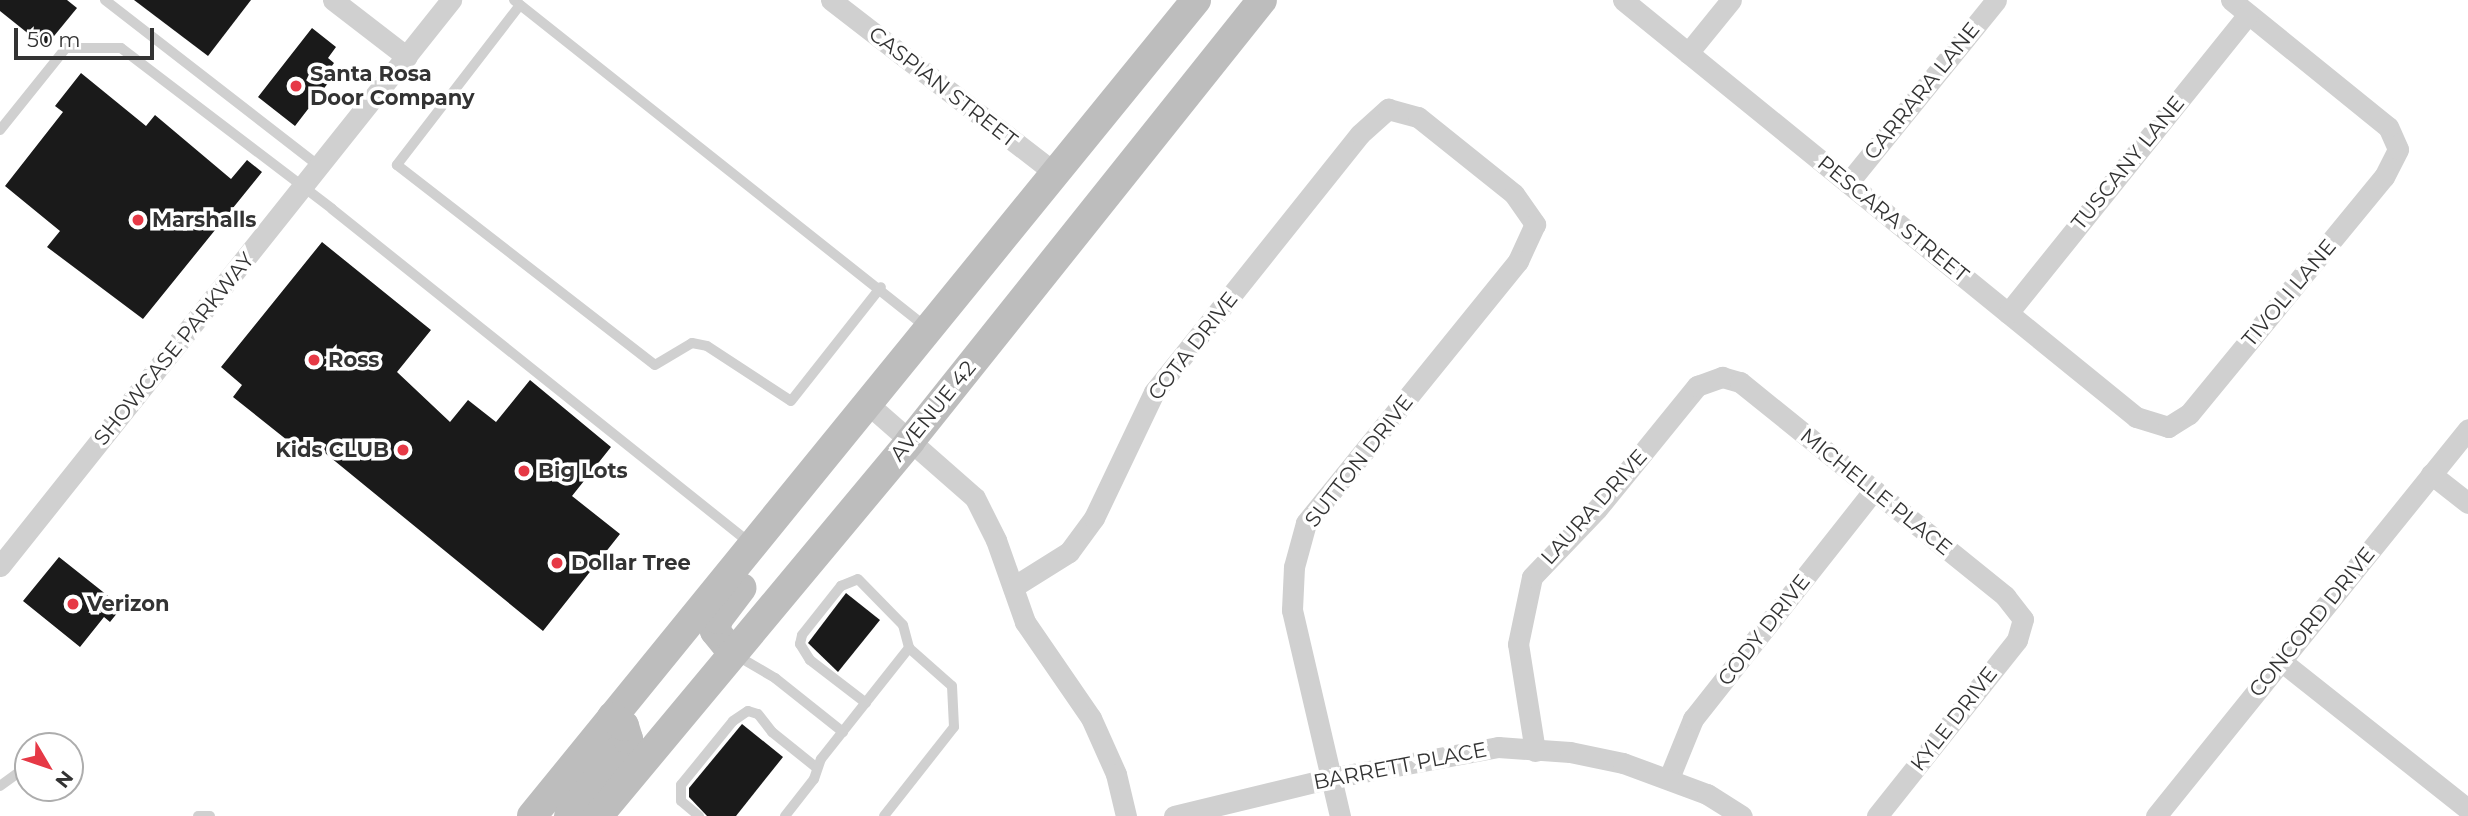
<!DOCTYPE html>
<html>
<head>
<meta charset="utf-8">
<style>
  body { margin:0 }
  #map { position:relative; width:2468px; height:816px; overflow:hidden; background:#fff; font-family:Montserrat,sans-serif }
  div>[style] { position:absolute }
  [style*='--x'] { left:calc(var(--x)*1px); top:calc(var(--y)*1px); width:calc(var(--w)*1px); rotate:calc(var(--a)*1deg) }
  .building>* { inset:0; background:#1a1a1a }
  .service>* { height:10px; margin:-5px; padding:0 5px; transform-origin:5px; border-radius:5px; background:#d0d0d0 }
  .minor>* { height:21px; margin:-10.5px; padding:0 10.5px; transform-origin:10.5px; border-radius:10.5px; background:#d0d0d0 }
  .secondary>* { height:30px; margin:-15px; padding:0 15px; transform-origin:15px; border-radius:15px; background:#bdbdbd }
  .dots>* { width:19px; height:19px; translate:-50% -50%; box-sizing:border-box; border:4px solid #fff; border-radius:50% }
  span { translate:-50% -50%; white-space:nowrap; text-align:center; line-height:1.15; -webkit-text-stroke:7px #fff; paint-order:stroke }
  .poi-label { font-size:21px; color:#333; font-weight:700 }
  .left { translate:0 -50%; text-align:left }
  .right { translate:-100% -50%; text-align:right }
  .street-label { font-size:21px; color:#333 }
  .north { position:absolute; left:14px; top:732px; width:70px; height:70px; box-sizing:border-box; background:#fff; border:2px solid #adadad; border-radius:50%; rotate:129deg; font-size:19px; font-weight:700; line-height:28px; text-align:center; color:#333 }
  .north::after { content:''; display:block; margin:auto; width:24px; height:32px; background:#e63946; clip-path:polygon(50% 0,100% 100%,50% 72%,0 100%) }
  .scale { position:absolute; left:14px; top:28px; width:140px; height:32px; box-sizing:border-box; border:4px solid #333; border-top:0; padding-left:9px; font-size:21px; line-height:24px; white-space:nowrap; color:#333; -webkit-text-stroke:5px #fff; paint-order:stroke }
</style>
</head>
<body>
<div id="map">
  <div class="building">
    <i style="clip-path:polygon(0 0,67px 0,77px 8px,45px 47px,0 11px)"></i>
    <i style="clip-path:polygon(134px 0,251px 0,208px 56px)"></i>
    <i style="clip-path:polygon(312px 28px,336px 47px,328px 58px,334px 63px,329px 70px,335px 74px,295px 126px,258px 97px)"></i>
    <i style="clip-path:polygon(81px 73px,146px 126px,155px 115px,231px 179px,247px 160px,262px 172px,143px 319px,47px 247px,60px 231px,5px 186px,63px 112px,55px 106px)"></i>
    <i style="clip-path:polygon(322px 242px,431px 330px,397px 372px,450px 422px,468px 400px,496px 422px,530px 380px,611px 447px,572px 496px,620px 534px,543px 631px,314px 444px,309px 450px,296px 439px,292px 444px,233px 397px,242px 385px,221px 367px)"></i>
    <i style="clip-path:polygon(59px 557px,122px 607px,110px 622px,104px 617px,80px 647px,23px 601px)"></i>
    <i style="clip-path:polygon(846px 593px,880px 620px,838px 672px,808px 643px)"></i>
    <i style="clip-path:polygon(742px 724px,783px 757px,736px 816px,707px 816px,689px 797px,689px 788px)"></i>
  </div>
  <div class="service">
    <i style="--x:105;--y:0;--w:272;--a:37.8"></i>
    <i style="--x:514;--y:0;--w:526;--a:38.44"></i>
    <i style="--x:520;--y:5;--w:202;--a:127.6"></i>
    <i style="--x:397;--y:165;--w:326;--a:37.8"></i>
    <i style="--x:655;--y:365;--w:43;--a:-30.7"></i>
    <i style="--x:692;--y:343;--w:15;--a:11"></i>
    <i style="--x:707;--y:346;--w:100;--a:33.2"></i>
    <i style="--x:791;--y:401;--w:145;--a:-51.7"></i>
    <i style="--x:0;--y:130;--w:105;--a:-51.2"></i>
    <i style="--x:66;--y:48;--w:55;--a:0"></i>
    <i style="--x:121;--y:48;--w:265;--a:37.3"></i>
    <i style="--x:332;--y:209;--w:535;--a:38.63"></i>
    <i style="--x:734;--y:654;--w:48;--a:30.3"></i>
    <i style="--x:775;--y:678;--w:87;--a:38.5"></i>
    <i style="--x:866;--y:703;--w:71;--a:-142.5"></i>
    <i style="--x:810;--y:660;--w:19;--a:-122"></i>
    <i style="--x:800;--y:644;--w:9;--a:-77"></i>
    <i style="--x:802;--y:635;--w:63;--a:-51.5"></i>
    <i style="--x:841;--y:586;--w:18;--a:-22"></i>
    <i style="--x:858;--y:579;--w:64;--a:45.6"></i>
    <i style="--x:903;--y:625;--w:24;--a:75"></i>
    <i style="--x:0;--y:786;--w:27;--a:-36"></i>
    <i style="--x:198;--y:816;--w:12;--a:0"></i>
    <i style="--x:699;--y:816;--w:23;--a:-140"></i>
    <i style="--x:681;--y:801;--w:16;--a:-90"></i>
    <i style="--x:681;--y:785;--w:82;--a:-50.9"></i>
    <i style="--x:733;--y:721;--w:18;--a:-34"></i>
    <i style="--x:748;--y:711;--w:10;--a:17"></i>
    <i style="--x:758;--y:714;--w:23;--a:52"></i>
    <i style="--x:772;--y:732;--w:58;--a:38.7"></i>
    <i style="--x:785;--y:816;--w:47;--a:-51.9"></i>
    <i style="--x:814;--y:779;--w:21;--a:-71"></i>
    <i style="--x:821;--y:759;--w:142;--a:-51.6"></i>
    <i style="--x:909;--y:648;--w:57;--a:41.5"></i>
    <i style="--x:952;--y:686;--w:41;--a:87.2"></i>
    <i style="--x:954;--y:727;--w:113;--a:128.2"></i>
  </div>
  <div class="minor">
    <i style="--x:333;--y:0;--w:93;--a:37.6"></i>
    <i style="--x:831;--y:0;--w:284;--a:37.7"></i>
    <i style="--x:1623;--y:0;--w:661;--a:39.11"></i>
    <i style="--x:2136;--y:417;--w:34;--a:17"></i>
    <i style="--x:2168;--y:427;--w:25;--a:-32"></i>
    <i style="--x:2189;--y:414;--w:307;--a:-50.6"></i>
    <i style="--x:2384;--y:177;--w:31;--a:-63"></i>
    <i style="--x:2398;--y:149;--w:24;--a:-114"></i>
    <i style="--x:2388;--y:127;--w:202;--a:-141"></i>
    <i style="--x:1688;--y:53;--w:68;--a:-50.9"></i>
    <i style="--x:1848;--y:183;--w:235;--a:-51"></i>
    <i style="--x:2008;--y:313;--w:383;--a:-51.2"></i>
    <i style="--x:868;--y:404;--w:142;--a:41.3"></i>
    <i style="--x:975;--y:498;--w:47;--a:63.4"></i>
    <i style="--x:996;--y:540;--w:87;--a:70.5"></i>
    <i style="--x:1025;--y:622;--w:116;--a:55.5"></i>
    <i style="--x:1091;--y:718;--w:61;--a:65.9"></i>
    <i style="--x:1116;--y:774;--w:43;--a:76.6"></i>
    <i style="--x:2431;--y:474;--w:47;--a:38.1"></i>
    <i style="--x:0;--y:566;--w:724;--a:-51.45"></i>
    <i style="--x:1013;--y:587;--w:66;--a:-32"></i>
    <i style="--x:1069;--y:552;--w:42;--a:-53.7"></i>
    <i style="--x:1094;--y:518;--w:140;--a:-64.5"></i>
    <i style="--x:1154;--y:392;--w:330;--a:-51.4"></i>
    <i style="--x:1360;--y:134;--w:38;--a:-42"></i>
    <i style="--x:1388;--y:109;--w:31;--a:15"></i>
    <i style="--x:1418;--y:117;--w:123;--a:38.7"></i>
    <i style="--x:1514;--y:194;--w:37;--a:55"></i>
    <i style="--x:1535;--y:224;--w:41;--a:114.7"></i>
    <i style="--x:1518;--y:261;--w:337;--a:129"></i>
    <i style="--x:1306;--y:523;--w:46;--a:105.3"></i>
    <i style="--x:1294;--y:567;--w:43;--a:92.7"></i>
    <i style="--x:1292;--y:610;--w:212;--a:76.9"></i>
    <i style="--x:2281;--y:661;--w:238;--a:38.4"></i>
    <i style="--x:1535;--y:751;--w:108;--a:-99"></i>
    <i style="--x:1518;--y:644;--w:68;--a:-78.2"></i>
    <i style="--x:1532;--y:577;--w:94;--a:-46.3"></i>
    <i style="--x:1597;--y:509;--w:159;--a:-50.9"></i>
    <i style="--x:1697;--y:386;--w:27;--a:-20"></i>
    <i style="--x:1722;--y:377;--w:19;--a:16"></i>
    <i style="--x:1740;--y:382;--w:341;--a:38.9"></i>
    <i style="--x:2005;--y:596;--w:29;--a:52"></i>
    <i style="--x:2023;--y:619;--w:22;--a:106"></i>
    <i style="--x:2017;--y:640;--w:225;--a:128.5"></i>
    <i style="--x:1669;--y:778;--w:64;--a:-67.9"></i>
    <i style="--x:1693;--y:719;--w:292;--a:-51.7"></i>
    <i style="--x:1174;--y:816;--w:162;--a:-13.6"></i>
    <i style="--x:1331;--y:778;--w:170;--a:-10.5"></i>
    <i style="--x:1498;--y:747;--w:72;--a:4"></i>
    <i style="--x:1570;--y:752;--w:54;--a:11.7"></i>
    <i style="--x:1623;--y:763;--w:90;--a:20.3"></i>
    <i style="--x:1707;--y:794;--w:41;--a:32.2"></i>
    <i style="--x:2156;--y:816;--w:497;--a:-51.1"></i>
  </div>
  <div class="secondary">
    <i style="--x:732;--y:652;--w:27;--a:-129"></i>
    <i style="--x:715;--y:631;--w:12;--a:-76"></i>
    <i style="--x:718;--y:619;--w:39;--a:-53"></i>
    <i style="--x:532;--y:816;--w:1052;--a:-50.86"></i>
    <i style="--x:569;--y:816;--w:97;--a:-52.5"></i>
    <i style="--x:628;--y:739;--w:14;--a:-107"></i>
    <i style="--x:624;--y:726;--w:15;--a:-143"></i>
    <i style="--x:598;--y:816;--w:488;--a:-50.2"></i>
    <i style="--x:910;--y:441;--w:564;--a:-51.4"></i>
  </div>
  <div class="dots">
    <i style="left:296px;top:86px;background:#e63946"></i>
    <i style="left:138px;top:220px;background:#e63946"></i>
    <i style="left:314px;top:360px;background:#e63946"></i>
    <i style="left:403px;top:450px;background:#e63946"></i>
    <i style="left:524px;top:471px;background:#e63946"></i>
    <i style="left:557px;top:563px;background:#e63946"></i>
    <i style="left:73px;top:604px;background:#e63946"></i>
  </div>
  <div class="poi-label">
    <span class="left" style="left:310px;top:86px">Santa Rosa<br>Door Company</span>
    <span class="left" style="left:152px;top:220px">Marshalls</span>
    <span class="left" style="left:328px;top:360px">Ross</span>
    <span class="right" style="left:389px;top:450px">Kids CLUB</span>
    <span class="left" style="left:538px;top:471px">Big Lots</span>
    <span class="left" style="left:571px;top:563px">Dollar Tree</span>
    <span class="left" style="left:87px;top:604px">Verizon</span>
  </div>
  <div class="street-label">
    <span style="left:943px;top:87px;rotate:38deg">CASPIAN STREET</span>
    <span style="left:1922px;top:91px;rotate:-51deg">CARRARA LANE</span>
    <span style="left:2128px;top:163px;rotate:-51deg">TUSCANY LANE</span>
    <span style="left:1893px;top:219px;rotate:39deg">PESCARA STREET</span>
    <span style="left:2289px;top:293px;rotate:-50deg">TIVOLI LANE</span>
    <span style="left:1193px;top:346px;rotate:-52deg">COTA DRIVE</span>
    <span style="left:174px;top:349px;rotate:-51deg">SHOWCASE PARKWAY</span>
    <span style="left:933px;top:411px;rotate:-51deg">AVENUE 42</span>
    <span style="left:1359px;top:461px;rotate:-52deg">SUTTON DRIVE</span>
    <span style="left:1876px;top:492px;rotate:39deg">MICHELLE PLACE</span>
    <span style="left:1594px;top:507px;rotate:-48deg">LAURA DRIVE</span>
    <span style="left:2312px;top:622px;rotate:-51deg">CONCORD DRIVE</span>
    <span style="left:1764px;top:630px;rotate:-52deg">CODY DRIVE</span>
    <span style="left:1954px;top:719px;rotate:-52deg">KYLE DRIVE</span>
    <span style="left:1400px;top:766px;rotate:-11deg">BARRETT PLACE</span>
  </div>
  <div class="north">N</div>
  <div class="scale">50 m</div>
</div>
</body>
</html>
